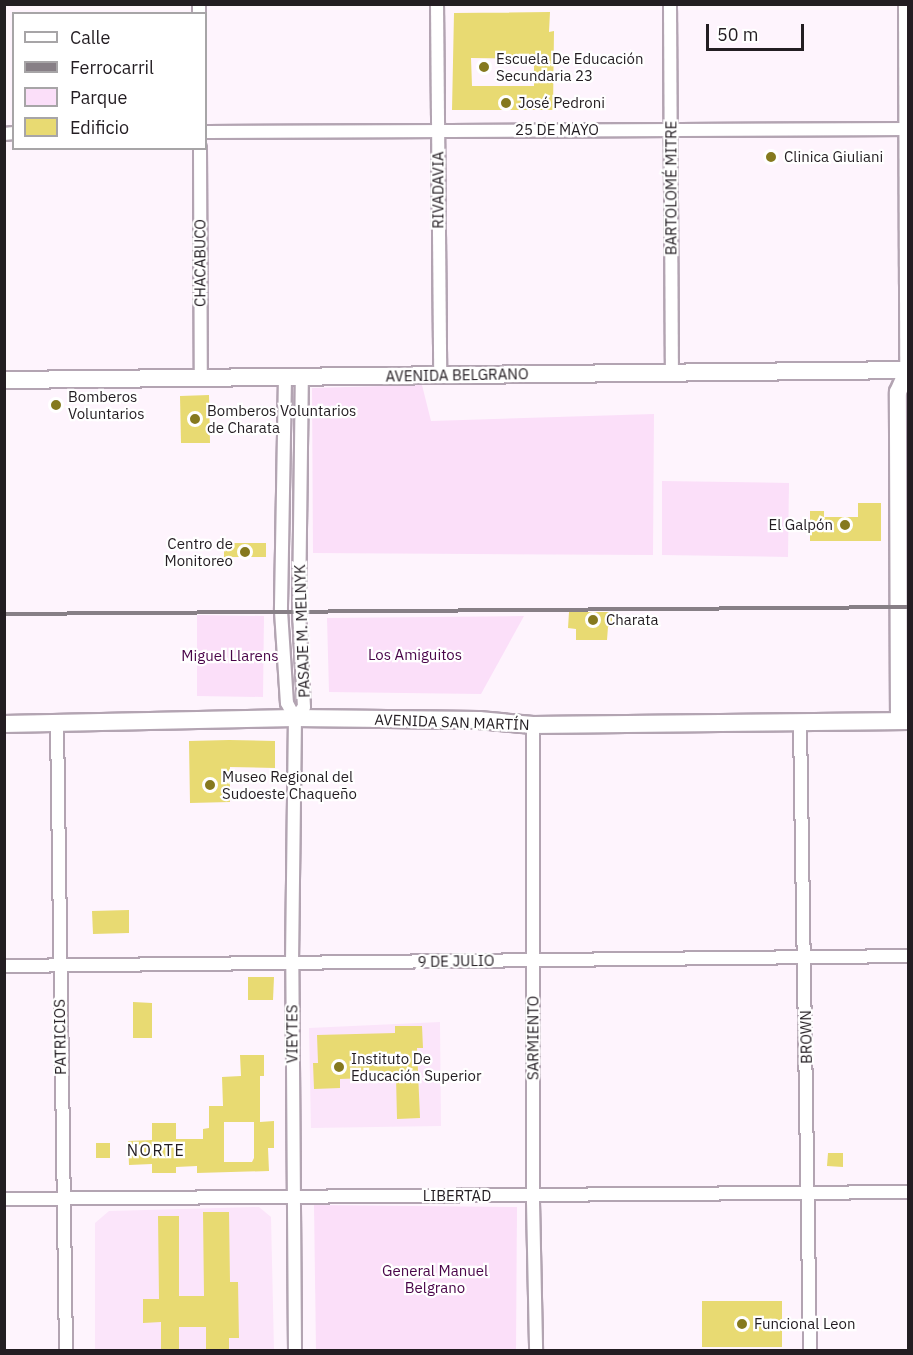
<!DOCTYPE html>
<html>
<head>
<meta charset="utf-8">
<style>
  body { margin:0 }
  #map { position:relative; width:913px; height:1355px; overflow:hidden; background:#fef4fd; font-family:"IBM Plex Sans",sans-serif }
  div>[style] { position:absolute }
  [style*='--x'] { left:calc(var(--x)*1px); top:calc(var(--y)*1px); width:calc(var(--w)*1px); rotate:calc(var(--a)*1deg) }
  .built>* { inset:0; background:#fbe5fa }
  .green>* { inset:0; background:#fbdff9 }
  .building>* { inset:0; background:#e8da72 }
  .roads { filter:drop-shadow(2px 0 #b3a4b2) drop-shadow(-2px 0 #b3a4b2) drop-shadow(0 2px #b3a4b2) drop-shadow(0 -2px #b3a4b2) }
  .minor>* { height:12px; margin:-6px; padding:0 6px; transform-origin:6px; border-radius:6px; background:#fff }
  .major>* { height:16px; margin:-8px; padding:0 8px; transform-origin:8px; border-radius:8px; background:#fff }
  .rail>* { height:4px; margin:-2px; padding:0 2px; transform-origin:2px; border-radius:2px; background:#877f86 }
  .dots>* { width:16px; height:16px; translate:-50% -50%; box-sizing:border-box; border:3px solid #fff; border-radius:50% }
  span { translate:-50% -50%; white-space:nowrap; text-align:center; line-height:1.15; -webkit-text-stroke:4.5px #fff; paint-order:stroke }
  .poi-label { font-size:15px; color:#231d22 }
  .left { translate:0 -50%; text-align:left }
  .right { translate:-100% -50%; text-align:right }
  .street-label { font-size:15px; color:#231d22 }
  .park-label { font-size:15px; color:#490549 }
  .neighbourhood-label { font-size:16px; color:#231d22; letter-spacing:1.5px }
  .frame { position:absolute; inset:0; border:6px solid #231d22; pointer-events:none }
  .legend { position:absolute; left:12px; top:12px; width:195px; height:138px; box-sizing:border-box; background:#fff; border:2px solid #a7a5a7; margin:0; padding:8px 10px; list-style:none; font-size:18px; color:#231d22 }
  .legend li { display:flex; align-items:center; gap:12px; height:30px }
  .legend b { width:30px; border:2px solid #a7a5a7 }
  .scale { position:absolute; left:706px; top:24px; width:98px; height:27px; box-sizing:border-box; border:3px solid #231d22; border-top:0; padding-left:8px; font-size:18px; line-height:21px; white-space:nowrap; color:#231d22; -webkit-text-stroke:4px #fff; paint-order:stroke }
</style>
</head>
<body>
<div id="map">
  <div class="built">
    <i style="clip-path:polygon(440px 1022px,441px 1126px,311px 1128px,309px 1028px)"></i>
    <i style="clip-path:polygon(259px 1207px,271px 1217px,274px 1350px,95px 1350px,95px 1223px,109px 1211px)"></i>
  </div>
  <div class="green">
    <i style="clip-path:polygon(422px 385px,431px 421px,654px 414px,653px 555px,313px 553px,312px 388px)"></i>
    <i style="clip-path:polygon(662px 481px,789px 483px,788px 557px,662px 555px)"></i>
    <i style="clip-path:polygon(197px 615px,264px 616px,263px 697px,197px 696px)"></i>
    <i style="clip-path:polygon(524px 616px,481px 694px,329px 692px,327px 618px)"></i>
    <i style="clip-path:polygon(314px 1205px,517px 1207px,516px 1350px,316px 1350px)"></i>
  </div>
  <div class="building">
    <i style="clip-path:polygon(evenodd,550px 12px,549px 32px,554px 31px,553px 110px,452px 110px,454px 13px,550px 12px,471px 58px,534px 59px,534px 86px,472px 86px,471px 58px)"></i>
    <i style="clip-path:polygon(209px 395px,210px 443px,181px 443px,180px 396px)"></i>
    <i style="clip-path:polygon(858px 503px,881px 503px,881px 541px,810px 541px,810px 511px,824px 511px,824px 517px,858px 517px)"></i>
    <i style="clip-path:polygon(224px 543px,266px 543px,266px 557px,224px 557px)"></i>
    <i style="clip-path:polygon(569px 612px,617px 612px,616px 627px,608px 627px,607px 640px,576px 640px,576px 629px,568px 628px)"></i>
    <i style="clip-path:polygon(229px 740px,275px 741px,275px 768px,230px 767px,230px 802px,190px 803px,189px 741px)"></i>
    <i style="clip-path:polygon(129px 910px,129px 933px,93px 934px,92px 911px)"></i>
    <i style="clip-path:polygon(248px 977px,274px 977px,273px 1000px,248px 1000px)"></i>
    <i style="clip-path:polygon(133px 1002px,152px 1003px,152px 1038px,133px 1038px)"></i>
    <i style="clip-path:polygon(395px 1026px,422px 1026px,423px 1048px,417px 1048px,420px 1118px,397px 1119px,396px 1077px,340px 1079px,340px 1088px,314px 1089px,313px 1063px,318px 1063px,317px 1035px,395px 1033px)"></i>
    <i style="clip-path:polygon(evenodd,240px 1055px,264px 1055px,264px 1076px,260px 1076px,260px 1122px,274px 1121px,274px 1148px,268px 1148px,269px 1171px,197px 1173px,197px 1166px,176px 1167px,176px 1173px,152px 1173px,152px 1164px,129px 1165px,128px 1141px,152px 1140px,152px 1123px,176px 1123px,176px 1139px,203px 1139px,203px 1129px,209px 1128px,209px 1106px,223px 1106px,222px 1077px,241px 1076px,240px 1055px,224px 1122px,254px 1122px,254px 1158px,252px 1162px,224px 1162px,224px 1122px)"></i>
    <i style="clip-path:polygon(96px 1143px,110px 1143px,110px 1158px,96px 1158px)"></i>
    <i style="clip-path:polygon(828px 1153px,843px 1153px,843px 1167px,827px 1166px)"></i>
    <i style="clip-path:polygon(203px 1212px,229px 1212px,230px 1282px,238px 1282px,239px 1338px,229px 1338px,229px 1350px,206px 1350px,206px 1327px,179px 1327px,179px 1350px,161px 1350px,161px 1322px,143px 1323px,143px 1299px,159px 1299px,158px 1216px,179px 1216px,179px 1296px,204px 1296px)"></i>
    <i style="clip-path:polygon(702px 1301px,782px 1301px,782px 1347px,702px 1347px)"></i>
  </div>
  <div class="roads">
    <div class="minor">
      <i style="--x:199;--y:4;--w:10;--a:90"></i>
      <i style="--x:437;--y:4;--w:371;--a:89.5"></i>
      <i style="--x:670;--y:4;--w:368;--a:89.7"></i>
      <i style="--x:206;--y:132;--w:702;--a:-0.24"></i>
      <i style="--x:4;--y:134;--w:10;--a:-6"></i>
      <i style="--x:200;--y:148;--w:230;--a:89.8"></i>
      <i style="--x:285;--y:377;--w:234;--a:91"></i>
      <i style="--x:281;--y:611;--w:92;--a:86.3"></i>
      <i style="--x:287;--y:703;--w:17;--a:62"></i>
      <i style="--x:295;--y:718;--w:14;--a:-51"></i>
      <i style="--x:304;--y:707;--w:96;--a:-93"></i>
      <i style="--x:299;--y:611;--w:234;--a:-89.3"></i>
      <i style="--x:57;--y:723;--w:627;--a:89.18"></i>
      <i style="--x:800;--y:723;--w:627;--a:89.09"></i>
      <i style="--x:533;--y:725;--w:477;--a:90"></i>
      <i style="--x:533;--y:1202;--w:148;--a:88.8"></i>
      <i style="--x:4;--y:966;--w:904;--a:-0.63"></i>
      <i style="--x:4;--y:1199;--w:904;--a:-0.44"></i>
      <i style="--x:295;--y:1350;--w:388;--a:-90.4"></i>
      <i style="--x:292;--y:962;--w:244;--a:-89.3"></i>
    </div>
    <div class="major">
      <i style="--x:907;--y:4;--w:368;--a:89.8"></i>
      <i style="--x:4;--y:380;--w:904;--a:-0.63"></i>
      <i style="--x:899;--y:720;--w:328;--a:-90.2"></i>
      <i style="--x:898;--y:392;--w:24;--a:-66"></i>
      <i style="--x:4;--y:724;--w:291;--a:-1.2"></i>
      <i style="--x:295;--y:718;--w:184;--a:0.6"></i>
      <i style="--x:479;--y:720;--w:54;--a:5.3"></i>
      <i style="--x:533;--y:725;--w:375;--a:-0.6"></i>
    </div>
  </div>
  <div class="rail">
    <i style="--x:4;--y:614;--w:904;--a:-0.44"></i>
  </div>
  <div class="dots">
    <i style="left:484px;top:67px;background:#85791e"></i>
    <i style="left:506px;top:103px;background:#85791e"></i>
    <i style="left:771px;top:157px;background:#85791e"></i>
    <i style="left:56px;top:405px;background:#85791e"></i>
    <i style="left:195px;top:419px;background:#85791e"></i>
    <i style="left:845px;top:525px;background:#85791e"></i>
    <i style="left:245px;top:552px;background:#85791e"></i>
    <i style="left:593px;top:620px;background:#85791e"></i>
    <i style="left:210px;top:785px;background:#85791e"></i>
    <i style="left:339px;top:1067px;background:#85791e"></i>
    <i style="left:742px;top:1324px;background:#85791e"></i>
  </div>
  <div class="poi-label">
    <span class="left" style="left:496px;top:67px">Escuela De Educación<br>Secundaria 23</span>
    <span class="left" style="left:518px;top:103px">José Pedroni</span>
    <span class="left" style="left:784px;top:157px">Clinica Giuliani</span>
    <span class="left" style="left:68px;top:405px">Bomberos<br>Voluntarios</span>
    <span class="left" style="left:207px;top:419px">Bomberos Voluntarios<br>de Charata</span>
    <span class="right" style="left:833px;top:525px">El Galpón</span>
    <span class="right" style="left:233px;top:552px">Centro de<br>Monitoreo</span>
    <span class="left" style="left:606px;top:620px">Charata</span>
    <span class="left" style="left:222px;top:785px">Museo Regional del<br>Sudoeste Chaqueño</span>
    <span class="left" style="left:351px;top:1067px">Instituto De<br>Educación Superior</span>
    <span class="left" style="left:754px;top:1324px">Funcional Leon</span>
  </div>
  <div class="street-label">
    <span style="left:557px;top:130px">25 DE MAYO</span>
    <span style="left:671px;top:188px;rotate:-90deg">BARTOLOMÉ MITRE</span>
    <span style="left:438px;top:190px;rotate:-90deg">RIVADAVIA</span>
    <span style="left:200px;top:263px;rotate:-90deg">CHACABUCO</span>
    <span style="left:457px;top:375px;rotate:-1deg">AVENIDA BELGRANO</span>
    <span style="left:302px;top:631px;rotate:-92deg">PASAJE M. MELNYK</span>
    <span style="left:452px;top:722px;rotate:2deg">AVENIDA SAN MARTÍN</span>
    <span style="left:456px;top:961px;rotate:-1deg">9 DE JULIO</span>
    <span style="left:292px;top:1034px;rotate:-90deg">VIEYTES</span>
    <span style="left:60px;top:1037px;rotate:-91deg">PATRICIOS</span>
    <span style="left:806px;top:1037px;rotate:-91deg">BROWN</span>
    <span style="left:533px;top:1038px;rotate:-90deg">SARMIENTO</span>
    <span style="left:457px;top:1196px">LIBERTAD</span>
  </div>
  <div class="park-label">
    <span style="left:415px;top:655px">Los Amiguitos</span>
    <span style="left:230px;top:656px">Miguel Llarens</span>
    <span style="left:435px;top:1279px">General Manuel<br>Belgrano</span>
  </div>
  <div class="neighbourhood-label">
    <span style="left:156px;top:1150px">NORTE</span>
  </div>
  <div class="frame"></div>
  <ul class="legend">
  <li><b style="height:8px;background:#fff"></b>Calle</li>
  <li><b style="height:8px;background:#877f86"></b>Ferrocarril</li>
  <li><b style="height:16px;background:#fbdff9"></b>Parque</li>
  <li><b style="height:16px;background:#e8da72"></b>Edificio</li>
  </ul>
  <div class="scale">50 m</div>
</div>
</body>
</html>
